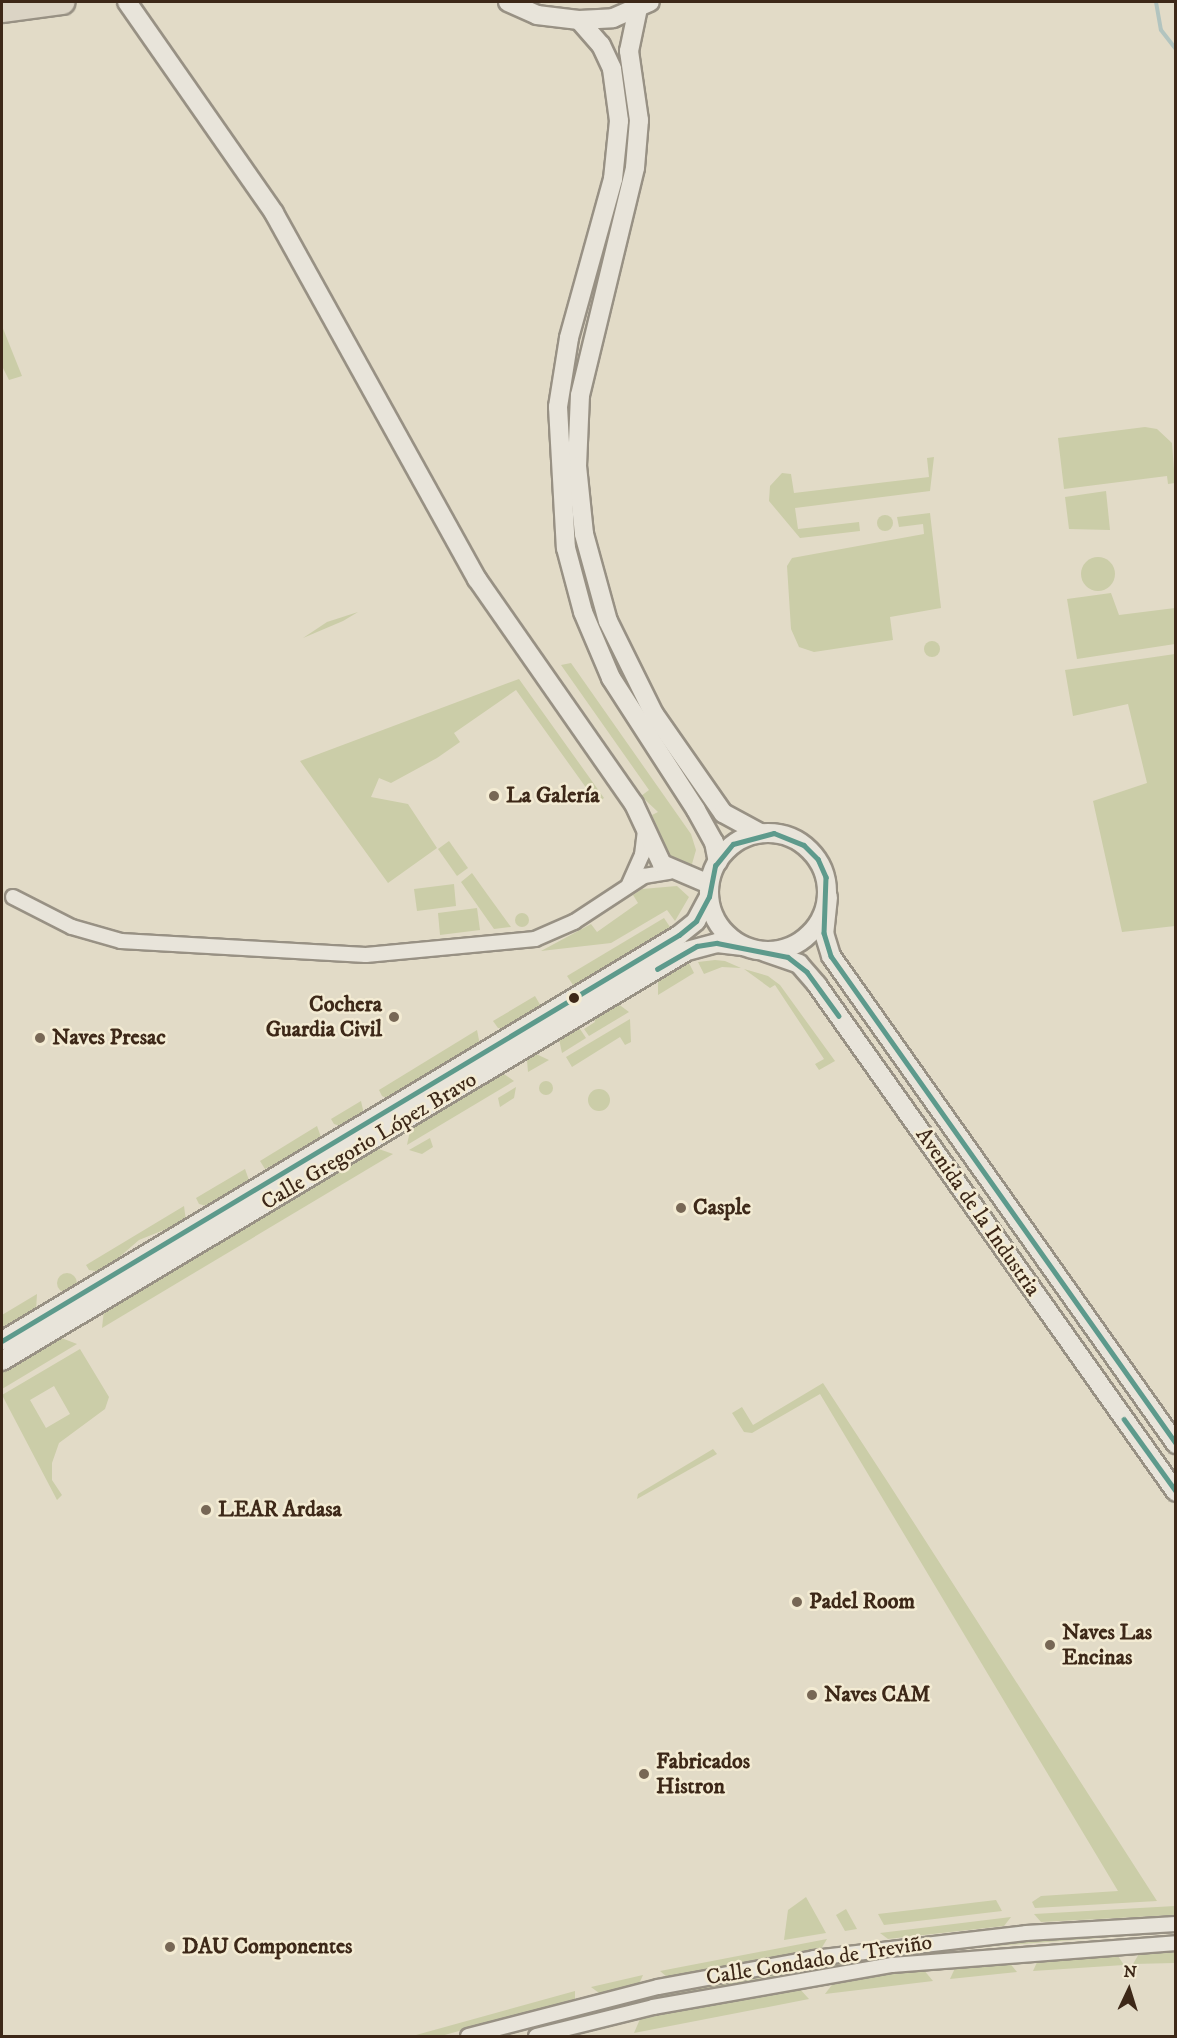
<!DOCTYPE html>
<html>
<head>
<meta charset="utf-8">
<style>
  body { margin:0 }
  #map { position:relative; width:1177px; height:2038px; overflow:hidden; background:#e2dbc7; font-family:"IM FELL DW Pica",serif }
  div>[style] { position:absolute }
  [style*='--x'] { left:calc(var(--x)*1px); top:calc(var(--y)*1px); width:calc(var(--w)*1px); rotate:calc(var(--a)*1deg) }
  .green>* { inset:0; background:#cbcda8 }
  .round { border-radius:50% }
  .stream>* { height:4px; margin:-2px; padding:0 2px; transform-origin:2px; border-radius:2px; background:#b2c4bf }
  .roads { filter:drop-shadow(2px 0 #989184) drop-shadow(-2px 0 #989184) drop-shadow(0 2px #989184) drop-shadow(0 -2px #989184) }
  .street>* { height:14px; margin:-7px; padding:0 7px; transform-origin:7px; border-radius:7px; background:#e8e4da }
  .secondary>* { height:18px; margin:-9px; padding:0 9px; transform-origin:9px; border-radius:9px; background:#e8e4da }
  .secondary>.ring { margin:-9px; padding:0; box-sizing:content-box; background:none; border:18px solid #e8e4da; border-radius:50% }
  .highway>* { height:24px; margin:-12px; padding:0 12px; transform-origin:12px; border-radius:12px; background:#dbd4c5 }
  .bus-1>* { height:4.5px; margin:-2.25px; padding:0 2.25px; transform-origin:2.25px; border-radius:2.25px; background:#5d9a8c }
  .dots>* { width:16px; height:16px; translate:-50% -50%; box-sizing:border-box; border:3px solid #f3ebd3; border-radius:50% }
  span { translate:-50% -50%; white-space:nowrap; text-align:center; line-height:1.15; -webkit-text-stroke:5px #f3ebd3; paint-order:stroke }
  .poi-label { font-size:22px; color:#3d2818; font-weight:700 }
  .left { translate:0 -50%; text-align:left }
  .right { translate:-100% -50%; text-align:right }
  .street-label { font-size:22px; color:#3d2818 }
  .frame { position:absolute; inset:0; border:3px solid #3d2818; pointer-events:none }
  .north { position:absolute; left:1099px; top:1960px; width:60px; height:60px; -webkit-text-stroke:4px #f3ebd3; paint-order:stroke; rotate:4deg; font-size:16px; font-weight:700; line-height:24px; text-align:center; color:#3d2818 }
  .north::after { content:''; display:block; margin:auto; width:21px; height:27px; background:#3d2818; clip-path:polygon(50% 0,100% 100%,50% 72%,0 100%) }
</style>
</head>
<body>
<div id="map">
  <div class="green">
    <i style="clip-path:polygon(2px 326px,22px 376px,9px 380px,2px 366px)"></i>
    <i style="clip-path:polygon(1145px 427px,1157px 429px,1172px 443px,1175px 483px,1168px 484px,1167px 476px,1064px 489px,1058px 438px)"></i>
    <i style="clip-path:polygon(934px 457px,930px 491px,795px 508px,798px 529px,859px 522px,860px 531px,800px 538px,769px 501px,770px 486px,782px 473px,791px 474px,794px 493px,929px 477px,927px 458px)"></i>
    <i style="clip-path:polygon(1106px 491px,1110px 530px,1069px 529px,1065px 497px)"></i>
    <i style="clip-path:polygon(930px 513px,941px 608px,890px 617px,893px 640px,814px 652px,799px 647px,791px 629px,787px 566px,792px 558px,924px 534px,923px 524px,899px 527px,897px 517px)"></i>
    <i class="round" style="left:877px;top:515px;width:16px;height:16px"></i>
    <i class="round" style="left:1081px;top:557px;width:34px;height:34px"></i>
    <i style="clip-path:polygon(1111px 593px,1119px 615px,1175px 608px,1175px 644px,1077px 659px,1067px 599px)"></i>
    <i style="clip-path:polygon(358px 612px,343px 621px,303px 638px,327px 622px)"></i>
    <i class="round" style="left:924px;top:641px;width:16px;height:16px"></i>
    <i style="clip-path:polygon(1175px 654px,1175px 926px,1122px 932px,1093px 801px,1147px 783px,1128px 704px,1073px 716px,1065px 670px)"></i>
    <i style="clip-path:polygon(571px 663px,691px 834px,696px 850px,692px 864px,674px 861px,668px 852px,652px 815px,658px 812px,641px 796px,649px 790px,561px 665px)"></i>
    <i style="clip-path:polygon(519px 679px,604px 798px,597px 803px,516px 690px,454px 733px,460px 742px,437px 758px,391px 783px,379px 778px,371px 797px,408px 804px,437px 848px,388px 883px,300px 761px)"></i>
    <i style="clip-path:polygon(449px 841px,468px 868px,457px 876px,438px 849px)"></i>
    <i style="clip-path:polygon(472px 873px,487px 894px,511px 927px,494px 929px,461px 882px)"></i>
    <i style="clip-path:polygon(454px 884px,456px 906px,417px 911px,414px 889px)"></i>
    <i style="clip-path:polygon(677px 886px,689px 897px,675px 921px,667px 910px,611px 943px,541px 951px,591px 924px,597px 932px,638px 903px,633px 895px,642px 889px)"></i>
    <i style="clip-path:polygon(477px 908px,480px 930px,440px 935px,438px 913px)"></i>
    <i class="round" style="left:515px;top:913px;width:14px;height:14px"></i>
    <i style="clip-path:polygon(664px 918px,672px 930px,575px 988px,567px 976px)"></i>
    <i style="clip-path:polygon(715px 960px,725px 961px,741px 968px,722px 967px,704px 974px,698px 962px)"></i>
    <i style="clip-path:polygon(688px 961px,694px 973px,658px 995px,658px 979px)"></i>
    <i style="clip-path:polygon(744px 969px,768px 976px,780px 985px,835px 1061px,819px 1070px,815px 1064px,824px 1059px,775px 985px,770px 988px)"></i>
    <i style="clip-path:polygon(535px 996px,542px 1008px,506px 1029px,498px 1028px,493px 1021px)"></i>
    <i style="clip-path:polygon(617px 1003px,629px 1012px,589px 1036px,584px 1029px,595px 1022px,593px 1017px)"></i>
    <i style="clip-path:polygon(630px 1019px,631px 1042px,625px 1045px,620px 1037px,572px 1067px,566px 1057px)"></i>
    <i style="clip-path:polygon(578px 1026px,586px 1038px,562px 1053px,559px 1039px)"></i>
    <i style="clip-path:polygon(477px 1030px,480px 1045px,388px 1099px,382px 1096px,379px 1090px)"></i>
    <i style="clip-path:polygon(534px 1053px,549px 1060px,528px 1072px,527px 1060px)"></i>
    <i style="clip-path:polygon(504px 1074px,514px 1081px,407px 1145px,411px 1126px)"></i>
    <i class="round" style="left:539px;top:1081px;width:14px;height:14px"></i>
    <i style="clip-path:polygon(516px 1087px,514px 1098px,500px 1107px,498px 1098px)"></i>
    <i class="round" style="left:588px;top:1089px;width:22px;height:22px"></i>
    <i style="clip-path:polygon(361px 1101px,364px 1114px,343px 1127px,334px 1124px,331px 1119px)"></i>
    <i style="clip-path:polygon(317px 1126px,322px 1140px,265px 1169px,260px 1161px)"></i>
    <i style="clip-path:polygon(430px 1138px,433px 1147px,422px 1154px,409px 1150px)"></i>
    <i style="clip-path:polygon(376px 1148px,393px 1154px,102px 1328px,104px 1310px)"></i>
    <i style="clip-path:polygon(245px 1169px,250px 1183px,210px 1207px,199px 1204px,196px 1198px)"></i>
    <i style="clip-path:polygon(184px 1206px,186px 1221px,139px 1240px,102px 1272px,89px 1270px,86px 1265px)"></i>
    <i class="round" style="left:57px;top:1273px;width:20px;height:20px"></i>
    <i style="clip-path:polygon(37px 1294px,36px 1311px,2px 1327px,2px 1315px)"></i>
    <i style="clip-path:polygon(59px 1337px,77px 1344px,2px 1389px,2px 1371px)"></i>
    <i style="clip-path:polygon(evenodd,80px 1349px,109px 1397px,105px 1409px,59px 1443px,52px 1463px,52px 1480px,62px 1495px,57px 1500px,2px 1395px,80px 1349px,54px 1386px,70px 1414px,46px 1428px,30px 1400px,54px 1386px)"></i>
    <i style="clip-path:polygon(823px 1383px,889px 1484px,1157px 1901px,1035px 1908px,1032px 1902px,1041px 1896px,1118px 1891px,820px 1394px,752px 1433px,744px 1432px,732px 1413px,742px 1407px,753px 1425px)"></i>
    <i style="clip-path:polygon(713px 1449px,717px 1454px,637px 1499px,638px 1494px)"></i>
    <i style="clip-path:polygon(806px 1897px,826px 1933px,784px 1940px,788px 1910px)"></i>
    <i style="clip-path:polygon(996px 1900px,1002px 1911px,884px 1925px,878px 1914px)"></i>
    <i style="clip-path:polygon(1175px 1906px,1175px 1915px,1041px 1922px,1034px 1914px)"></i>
    <i style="clip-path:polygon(846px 1909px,857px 1929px,845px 1931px,836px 1915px)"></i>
    <i style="clip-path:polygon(1011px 1917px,1004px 1926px,888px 1939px,880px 1933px)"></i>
    <i style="clip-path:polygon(1175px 1932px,971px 1948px,803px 1971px,496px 2036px,660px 1995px,851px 1960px,999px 1942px)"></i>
    <i style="clip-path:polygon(827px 1939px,821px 1949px,667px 1977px,660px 1971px)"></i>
    <i style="clip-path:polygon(1175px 1951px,1175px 1963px,1133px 1964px,1140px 1952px)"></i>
    <i style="clip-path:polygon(1116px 1953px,1124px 1965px,1033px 1971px,1038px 1960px)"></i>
    <i style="clip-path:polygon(1008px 1961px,1017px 1972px,950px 1979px,956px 1966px)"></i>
    <i style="clip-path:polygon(923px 1969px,933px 1981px,825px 1994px,834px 1982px)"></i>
    <i style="clip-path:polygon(643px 1975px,639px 1984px,599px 1993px,591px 1987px)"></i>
    <i style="clip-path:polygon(799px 1988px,809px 1999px,634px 2033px,640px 2019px)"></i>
    <i style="clip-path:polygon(575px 1991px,575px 1999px,441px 2036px,416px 2035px)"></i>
  </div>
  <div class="stream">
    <i style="--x:1156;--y:2;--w:28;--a:80"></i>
    <i style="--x:1161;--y:30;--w:24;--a:52"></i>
  </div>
  <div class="roads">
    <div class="street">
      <i style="--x:629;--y:884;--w:32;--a:-66"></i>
      <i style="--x:642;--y:855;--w:26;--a:-83"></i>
      <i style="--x:13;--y:897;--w:66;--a:27"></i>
      <i style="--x:72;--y:927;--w:51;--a:15.9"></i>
      <i style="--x:121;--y:941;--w:245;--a:3.3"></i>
      <i style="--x:366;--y:955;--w:170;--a:-5.4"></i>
      <i style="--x:535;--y:939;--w:43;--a:-23.6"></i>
      <i style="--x:574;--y:922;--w:84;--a:-33.3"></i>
      <i style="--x:644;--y:876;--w:26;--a:-9"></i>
      <i style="--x:468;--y:2036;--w:196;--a:-14.5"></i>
      <i style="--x:658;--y:1987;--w:159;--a:-10.5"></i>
      <i style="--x:814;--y:1958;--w:213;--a:-6.7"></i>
      <i style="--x:1026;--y:1933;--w:150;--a:-3.4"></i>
      <i style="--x:536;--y:2036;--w:121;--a:-13.9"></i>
      <i style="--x:653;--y:2007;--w:243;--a:-10"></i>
      <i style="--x:892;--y:1965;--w:285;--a:-4.4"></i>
    </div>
    <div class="secondary">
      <i style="--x:127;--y:2;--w:257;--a:55.1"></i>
      <i style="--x:274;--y:213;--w:419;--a:61"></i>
      <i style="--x:477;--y:579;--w:274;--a:55.1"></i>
      <i style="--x:634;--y:804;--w:66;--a:65"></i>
      <i style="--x:662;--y:864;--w:51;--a:23.1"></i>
      <i style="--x:508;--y:2;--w:32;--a:24"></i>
      <i style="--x:537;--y:15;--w:42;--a:6.8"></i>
      <i style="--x:579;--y:20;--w:34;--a:-3"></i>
      <i style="--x:613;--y:18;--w:40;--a:-23.4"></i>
      <i style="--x:638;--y:8;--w:44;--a:101.8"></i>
      <i style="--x:629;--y:51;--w:70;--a:81.8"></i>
      <i style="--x:639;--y:120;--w:48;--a:94.8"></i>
      <i style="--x:635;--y:168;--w:234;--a:103.6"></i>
      <i style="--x:580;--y:395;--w:71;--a:92.4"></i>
      <i style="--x:577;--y:466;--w:68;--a:84.1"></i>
      <i style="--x:584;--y:534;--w:90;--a:74.6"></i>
      <i style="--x:608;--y:621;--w:104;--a:63.7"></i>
      <i style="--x:654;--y:714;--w:121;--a:55.1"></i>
      <i style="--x:723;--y:813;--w:42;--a:28.4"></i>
      <i style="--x:579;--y:20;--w:33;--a:49"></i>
      <i style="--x:601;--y:45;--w:26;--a:65"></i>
      <i style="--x:612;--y:69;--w:52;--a:82.3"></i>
      <i style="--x:619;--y:121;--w:58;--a:95.9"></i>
      <i style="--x:613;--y:179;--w:165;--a:105.5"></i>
      <i style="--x:569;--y:338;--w:70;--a:99.1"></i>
      <i style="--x:558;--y:407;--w:141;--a:86.8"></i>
      <i style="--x:566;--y:548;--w:66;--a:75.1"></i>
      <i style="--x:583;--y:612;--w:72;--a:67"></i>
      <i style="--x:611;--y:678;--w:157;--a:57.2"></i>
      <i style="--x:696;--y:810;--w:37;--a:61"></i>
      <i style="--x:714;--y:842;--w:20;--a:79"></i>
      <i class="ring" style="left:709px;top:833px;width:100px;height:100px"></i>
      <i style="--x:828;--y:897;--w:36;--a:96"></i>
      <i style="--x:824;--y:933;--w:24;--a:73"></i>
      <i style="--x:831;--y:956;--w:598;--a:54.74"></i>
      <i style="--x:765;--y:952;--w:36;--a:19"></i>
      <i style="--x:799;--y:964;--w:28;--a:49"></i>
      <i style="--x:817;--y:985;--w:621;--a:54.7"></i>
      <i style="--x:2;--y:1341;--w:789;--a:-30.95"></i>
      <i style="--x:679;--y:935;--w:22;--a:-39"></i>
      <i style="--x:696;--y:921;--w:27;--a:-62"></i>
      <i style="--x:2;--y:1361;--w:798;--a:-30.9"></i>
      <i style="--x:687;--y:951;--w:31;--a:-15"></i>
      <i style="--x:717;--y:943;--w:26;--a:7"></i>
    </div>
    <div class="highway">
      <i style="--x:2;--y:10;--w:61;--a:-7.6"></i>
    </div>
  </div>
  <div class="bus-1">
    <i style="--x:657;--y:969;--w:46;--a:-29.9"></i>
    <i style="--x:697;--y:946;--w:20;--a:-9"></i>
    <i style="--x:717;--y:943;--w:72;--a:11.2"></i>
    <i style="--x:788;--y:957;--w:24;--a:38"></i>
    <i style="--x:807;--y:972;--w:54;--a:54"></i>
    <i style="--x:2;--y:1341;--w:789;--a:-30.95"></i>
    <i style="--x:679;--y:935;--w:22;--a:-39"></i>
    <i style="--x:696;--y:921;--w:27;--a:-62"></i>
    <i style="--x:709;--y:897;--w:32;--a:-79"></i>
    <i style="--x:715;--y:866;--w:28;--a:-51"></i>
    <i style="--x:733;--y:844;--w:42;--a:-15"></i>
    <i style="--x:774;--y:833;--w:32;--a:22"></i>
    <i style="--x:804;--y:845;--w:20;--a:45"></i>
    <i style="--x:818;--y:859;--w:20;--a:66"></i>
    <i style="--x:826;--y:877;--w:56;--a:92"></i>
    <i style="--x:824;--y:933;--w:24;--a:73"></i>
    <i style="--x:831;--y:956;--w:597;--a:54.69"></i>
    <i style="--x:1124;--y:1419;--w:89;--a:54.2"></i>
  </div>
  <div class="dots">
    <i style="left:494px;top:796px;background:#776755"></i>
    <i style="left:574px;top:998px;background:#3d2818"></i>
    <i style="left:394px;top:1017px;background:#776755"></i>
    <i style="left:40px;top:1038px;background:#776755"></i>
    <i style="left:681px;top:1208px;background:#776755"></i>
    <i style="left:206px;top:1510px;background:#776755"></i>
    <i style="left:797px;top:1602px;background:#776755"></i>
    <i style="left:1050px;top:1645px;background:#776755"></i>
    <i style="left:812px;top:1695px;background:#776755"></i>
    <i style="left:644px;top:1774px;background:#776755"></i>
    <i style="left:170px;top:1947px;background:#776755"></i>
  </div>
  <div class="poi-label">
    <span class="left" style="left:506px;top:796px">La Galería</span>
    <span class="right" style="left:382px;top:1017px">Cochera<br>Guardia Civil</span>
    <span class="left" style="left:52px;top:1038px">Naves Presac</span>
    <span class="left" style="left:693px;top:1208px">Casple</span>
    <span class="left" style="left:218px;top:1510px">LEAR Ardasa</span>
    <span class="left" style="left:809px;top:1602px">Padel Room</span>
    <span class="left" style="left:1062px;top:1645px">Naves Las<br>Encinas</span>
    <span class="left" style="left:824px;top:1695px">Naves CAM</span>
    <span class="left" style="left:656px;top:1774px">Fabricados<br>Histron</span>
    <span class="left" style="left:182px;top:1947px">DAU Componentes</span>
  </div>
  <div class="street-label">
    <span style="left:369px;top:1141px;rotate:-31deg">Calle Gregorio López Bravo</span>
    <span style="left:978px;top:1212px;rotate:55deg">Avenida de la Industria</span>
    <span style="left:819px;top:1960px;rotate:-9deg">Calle Condado de Treviño</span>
  </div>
  <div class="frame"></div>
  <div class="north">N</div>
</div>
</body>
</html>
